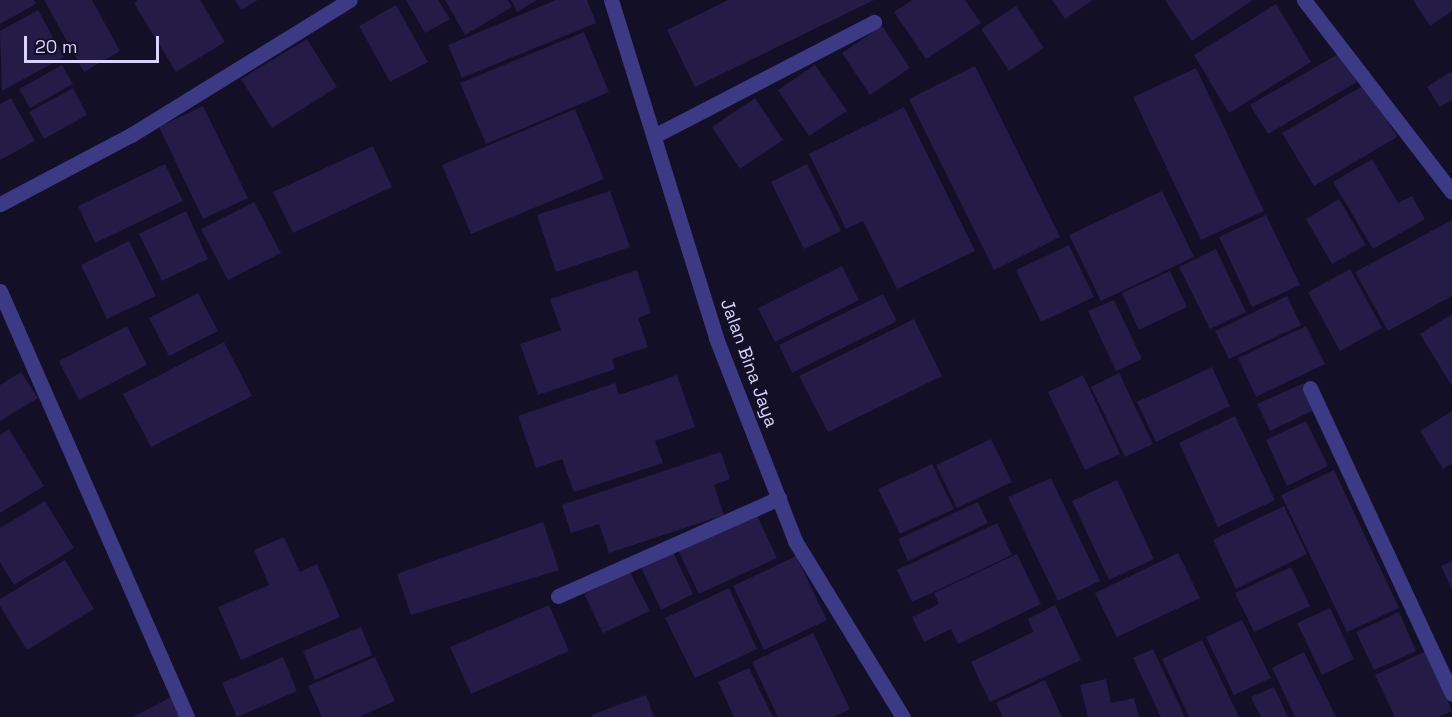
<!DOCTYPE html>
<html>
<head>
<meta charset="utf-8">
<style>
  body { margin:0 }
  #map { position:relative; width:1452px; height:717px; overflow:hidden; background:#130f26; font-family:"Space Grotesk",sans-serif }
  div>[style] { position:absolute }
  [style*='--x'] { left:calc(var(--x)*1px); top:calc(var(--y)*1px); width:calc(var(--w)*1px); rotate:calc(var(--a)*1deg) }
  .building>* { inset:0; background:#241b47 }
  .street>* { height:15px; margin:-7.5px; padding:0 7.5px; transform-origin:7.5px; border-radius:7.5px; background:#3d3a85 }
  span { translate:-50% -50%; white-space:nowrap; text-align:center; line-height:1.15; -webkit-text-stroke:6px #130f26; paint-order:stroke }
  .street-label { font-size:18px; color:#d9d4ff }
  .scale { position:absolute; left:24px; top:36px; width:135px; height:27px; box-sizing:border-box; border:3px solid #d9d4ff; border-top:0; padding-left:8px; font-size:18px; line-height:21px; white-space:nowrap; color:#d9d4ff; -webkit-text-stroke:4px #130f26; paint-order:stroke }
</style>
</head>
<body>
<div id="map">
  <div class="building">
    <i style="clip-path:polygon(0 0,34px 0,36px 4px,0 24px)"></i>
    <i style="clip-path:polygon(44px 0,92px 0,120px 51px,84px 72px)"></i>
    <i style="clip-path:polygon(138px 0,200px 0,225px 42px,176px 72px,134px 3px)"></i>
    <i style="clip-path:polygon(235px 0,258px 0,241px 10px)"></i>
    <i style="clip-path:polygon(406px 0,438px 0,450px 19px,425px 33px)"></i>
    <i style="clip-path:polygon(445px 0,508px 0,512px 7px,465px 35px)"></i>
    <i style="clip-path:polygon(511px 0,537px 0,517px 12px)"></i>
    <i style="clip-path:polygon(556px 0,587px 0,596px 23px,462px 78px,448px 45px)"></i>
    <i style="clip-path:polygon(728px 0,874px 0,695px 87px,667px 30px)"></i>
    <i style="clip-path:polygon(912px 0,965px 0,981px 23px,926px 59px,894px 12px)"></i>
    <i style="clip-path:polygon(1052px 0,1093px 0,1065px 19px)"></i>
    <i style="clip-path:polygon(1165px 0,1253px 0,1192px 41px)"></i>
    <i style="clip-path:polygon(1413px 0,1452px 0,1452px 11px,1430px 26px)"></i>
    <i style="clip-path:polygon(1276px 4px,1311px 62px,1229px 113px,1194px 55px)"></i>
    <i style="clip-path:polygon(396px 5px,428px 62px,390px 82px,359px 26px)"></i>
    <i style="clip-path:polygon(1016px 6px,1044px 48px,1009px 71px,981px 29px)"></i>
    <i style="clip-path:polygon(38px 10px,64px 57px,2px 91px,0 31px)"></i>
    <i style="clip-path:polygon(882px 26px,910px 68px,870px 95px,842px 53px)"></i>
    <i style="clip-path:polygon(584px 32px,609px 92px,486px 144px,460px 83px)"></i>
    <i style="clip-path:polygon(307px 39px,337px 87px,272px 128px,241px 79px)"></i>
    <i style="clip-path:polygon(1340px 53px,1357px 82px,1268px 134px,1250px 105px)"></i>
    <i style="clip-path:polygon(62px 65px,73px 84px,30px 108px,19px 89px)"></i>
    <i style="clip-path:polygon(815px 65px,847px 111px,809px 136px,778px 90px)"></i>
    <i style="clip-path:polygon(975px 66px,1060px 237px,994px 270px,909px 99px)"></i>
    <i style="clip-path:polygon(1196px 68px,1264px 211px,1201px 240px,1133px 97px)"></i>
    <i style="clip-path:polygon(1452px 71px,1452px 100px,1440px 107px,1427px 87px)"></i>
    <i style="clip-path:polygon(1366px 84px,1397px 137px,1314px 186px,1282px 133px)"></i>
    <i style="clip-path:polygon(73px 88px,87px 115px,44px 139px,29px 112px)"></i>
    <i style="clip-path:polygon(11px 98px,35px 141px,0 160px,0 104px)"></i>
    <i style="clip-path:polygon(755px 98px,783px 140px,740px 169px,712px 127px)"></i>
    <i style="clip-path:polygon(203px 106px,248px 198px,203px 219px,159px 127px)"></i>
    <i style="clip-path:polygon(904px 107px,975px 251px,897px 289px,863px 221px,846px 229px,809px 154px)"></i>
    <i style="clip-path:polygon(575px 109px,604px 179px,471px 234px,442px 165px)"></i>
    <i style="clip-path:polygon(373px 146px,392px 187px,293px 233px,273px 192px)"></i>
    <i style="clip-path:polygon(1372px 159px,1398px 203px,1412px 196px,1425px 219px,1373px 249px,1333px 182px)"></i>
    <i style="clip-path:polygon(165px 164px,183px 201px,95px 243px,78px 206px)"></i>
    <i style="clip-path:polygon(807px 164px,841px 231px,804px 249px,771px 182px)"></i>
    <i style="clip-path:polygon(610px 191px,630px 247px,556px 272px,537px 215px)"></i>
    <i style="clip-path:polygon(1162px 191px,1194px 257px,1101px 301px,1069px 235px)"></i>
    <i style="clip-path:polygon(1339px 199px,1366px 245px,1332px 264px,1306px 219px)"></i>
    <i style="clip-path:polygon(254px 202px,281px 253px,228px 280px,201px 229px)"></i>
    <i style="clip-path:polygon(186px 211px,208px 259px,162px 281px,139px 234px)"></i>
    <i style="clip-path:polygon(1266px 215px,1300px 285px,1252px 307px,1219px 237px)"></i>
    <i style="clip-path:polygon(1452px 220px,1452px 296px,1388px 331px,1355px 272px)"></i>
    <i style="clip-path:polygon(129px 241px,156px 296px,107px 319px,81px 265px)"></i>
    <i style="clip-path:polygon(1069px 245px,1094px 297px,1041px 322px,1016px 270px)"></i>
    <i style="clip-path:polygon(1216px 249px,1246px 312px,1210px 329px,1179px 267px)"></i>
    <i style="clip-path:polygon(842px 266px,859px 300px,775px 342px,758px 308px)"></i>
    <i style="clip-path:polygon(1350px 269px,1382px 328px,1340px 351px,1308px 292px)"></i>
    <i style="clip-path:polygon(637px 270px,651px 313px,638px 318px,648px 347px,612px 359px,615px 369px,538px 395px,520px 344px,561px 330px,550px 299px)"></i>
    <i style="clip-path:polygon(1170px 271px,1187px 307px,1139px 330px,1122px 293px)"></i>
    <i style="clip-path:polygon(198px 293px,218px 331px,169px 356px,149px 318px)"></i>
    <i style="clip-path:polygon(883px 294px,897px 321px,792px 373px,779px 345px)"></i>
    <i style="clip-path:polygon(1287px 296px,1301px 325px,1229px 359px,1215px 331px)"></i>
    <i style="clip-path:polygon(1114px 300px,1142px 359px,1116px 371px,1088px 311px)"></i>
    <i style="clip-path:polygon(1452px 314px,1452px 386px,1420px 334px)"></i>
    <i style="clip-path:polygon(914px 319px,942px 376px,828px 432px,799px 376px)"></i>
    <i style="clip-path:polygon(127px 326px,147px 365px,79px 400px,59px 361px)"></i>
    <i style="clip-path:polygon(1306px 326px,1325px 364px,1256px 397px,1238px 358px)"></i>
    <i style="clip-path:polygon(224px 342px,252px 396px,151px 447px,123px 394px)"></i>
    <i style="clip-path:polygon(1212px 367px,1230px 406px,1156px 442px,1137px 402px)"></i>
    <i style="clip-path:polygon(21px 372px,38px 398px,0 421px,0 385px)"></i>
    <i style="clip-path:polygon(1119px 373px,1153px 444px,1125px 457px,1091px 387px)"></i>
    <i style="clip-path:polygon(677px 375px,695px 427px,655px 441px,663px 463px,574px 492px,562px 459px,536px 468px,518px 416px,615px 383px,619px 395px)"></i>
    <i style="clip-path:polygon(1083px 375px,1120px 454px,1085px 470px,1048px 392px)"></i>
    <i style="clip-path:polygon(1304px 383px,1316px 409px,1270px 431px,1257px 404px)"></i>
    <i style="clip-path:polygon(1452px 411px,1452px 463px,1443px 469px,1420px 431px)"></i>
    <i style="clip-path:polygon(1235px 416px,1275px 500px,1218px 527px,1179px 443px)"></i>
    <i style="clip-path:polygon(1306px 421px,1328px 466px,1287px 486px,1266px 440px)"></i>
    <i style="clip-path:polygon(9px 429px,44px 486px,0 513px,0 435px)"></i>
    <i style="clip-path:polygon(991px 439px,1012px 482px,957px 508px,936px 465px)"></i>
    <i style="clip-path:polygon(721px 452px,730px 479px,714px 485px,724px 515px,609px 553px,599px 524px,571px 533px,562px 505px)"></i>
    <i style="clip-path:polygon(932px 464px,954px 509px,900px 534px,878px 489px)"></i>
    <i style="clip-path:polygon(1334px 470px,1399px 608px,1347px 632px,1281px 495px)"></i>
    <i style="clip-path:polygon(1051px 478px,1100px 581px,1058px 601px,1008px 497px)"></i>
    <i style="clip-path:polygon(1117px 480px,1154px 559px,1109px 580px,1072px 501px)"></i>
    <i style="clip-path:polygon(45px 501px,74px 548px,14px 585px,0 562px,0 528px)"></i>
    <i style="clip-path:polygon(978px 502px,988px 523px,908px 561px,898px 539px)"></i>
    <i style="clip-path:polygon(1284px 506px,1307px 554px,1236px 589px,1213px 540px)"></i>
    <i style="clip-path:polygon(755px 511px,777px 558px,699px 594px,677px 548px)"></i>
    <i style="clip-path:polygon(543px 522px,559px 570px,411px 615px,397px 574px)"></i>
    <i style="clip-path:polygon(997px 523px,1012px 555px,912px 602px,897px 570px)"></i>
    <i style="clip-path:polygon(284px 537px,300px 572px,317px 564px,340px 617px,241px 660px,218px 607px,269px 585px,254px 550px)"></i>
    <i style="clip-path:polygon(671px 548px,693px 594px,661px 610px,639px 563px)"></i>
    <i style="clip-path:polygon(1178px 553px,1200px 598px,1117px 637px,1095px 593px)"></i>
    <i style="clip-path:polygon(1017px 554px,1041px 604px,958px 644px,951px 629px,924px 642px,912px 617px,939px 604px,934px 593px)"></i>
    <i style="clip-path:polygon(796px 556px,827px 620px,764px 650px,733px 586px)"></i>
    <i style="clip-path:polygon(65px 560px,94px 609px,27px 650px,0 606px,0 599px)"></i>
    <i style="clip-path:polygon(1452px 561px,1452px 590px,1441px 566px)"></i>
    <i style="clip-path:polygon(1291px 567px,1310px 606px,1254px 632px,1235px 593px)"></i>
    <i style="clip-path:polygon(630px 572px,650px 611px,603px 633px,584px 594px)"></i>
    <i style="clip-path:polygon(729px 588px,757px 649px,695px 678px,665px 618px)"></i>
    <i style="clip-path:polygon(549px 605px,569px 651px,471px 694px,450px 647px)"></i>
    <i style="clip-path:polygon(1055px 605px,1081px 660px,990px 702px,971px 662px,1033px 632px,1028px 619px)"></i>
    <i style="clip-path:polygon(1330px 608px,1354px 659px,1322px 675px,1297px 623px)"></i>
    <i style="clip-path:polygon(1399px 612px,1416px 651px,1374px 670px,1356px 632px)"></i>
    <i style="clip-path:polygon(1242px 620px,1271px 678px,1234px 695px,1206px 637px)"></i>
    <i style="clip-path:polygon(361px 627px,372px 655px,315px 680px,303px 651px)"></i>
    <i style="clip-path:polygon(813px 633px,850px 709px,833px 717px,778px 717px,752px 662px)"></i>
    <i style="clip-path:polygon(1202px 640px,1239px 717px,1189px 717px,1162px 659px)"></i>
    <i style="clip-path:polygon(1153px 649px,1185px 717px,1161px 717px,1133px 658px)"></i>
    <i style="clip-path:polygon(1426px 651px,1452px 711px,1438px 717px,1395px 717px,1375px 675px)"></i>
    <i style="clip-path:polygon(1304px 652px,1336px 717px,1295px 717px,1272px 668px)"></i>
    <i style="clip-path:polygon(283px 657px,297px 691px,237px 717px,222px 683px)"></i>
    <i style="clip-path:polygon(375px 657px,395px 701px,359px 717px,322px 717px,308px 686px)"></i>
    <i style="clip-path:polygon(749px 668px,773px 717px,734px 717px,718px 682px)"></i>
    <i style="clip-path:polygon(1106px 679px,1111px 703px,1134px 698px,1139px 717px,1088px 717px,1080px 685px)"></i>
    <i style="clip-path:polygon(1045px 680px,1062px 717px,1003px 717px,996px 703px)"></i>
    <i style="clip-path:polygon(1274px 687px,1288px 717px,1261px 717px,1251px 697px)"></i>
    <i style="clip-path:polygon(646px 695px,654px 717px,592px 717px,591px 715px)"></i>
    <i style="clip-path:polygon(171px 697px,181px 717px,133px 717px)"></i>
  </div>
  <div class="street">
    <i style="--x:611;--y:0;--w:354;--a:72.7"></i>
    <i style="--x:716;--y:338;--w:218;--a:68.7"></i>
    <i style="--x:795;--y:541;--w:206;--a:58.5"></i>
    <i style="--x:1304;--y:0;--w:242;--a:52.4"></i>
    <i style="--x:654;--y:136;--w:248;--a:-27.4"></i>
    <i style="--x:0;--y:204;--w:148;--a:-27.8"></i>
    <i style="--x:131;--y:135;--w:257;--a:-31.7"></i>
    <i style="--x:0;--y:291;--w:465;--a:66.3"></i>
    <i style="--x:1310;--y:388;--w:337;--a:65.1"></i>
    <i style="--x:558;--y:596;--w:242;--a:-23.9"></i>
  </div>
  <div class="street-label">
    <span style="left:749px;top:363px;rotate:70deg">Jalan Bina Jaya</span>
  </div>
  <div class="scale">20 m</div>
</div>
</body>
</html>
